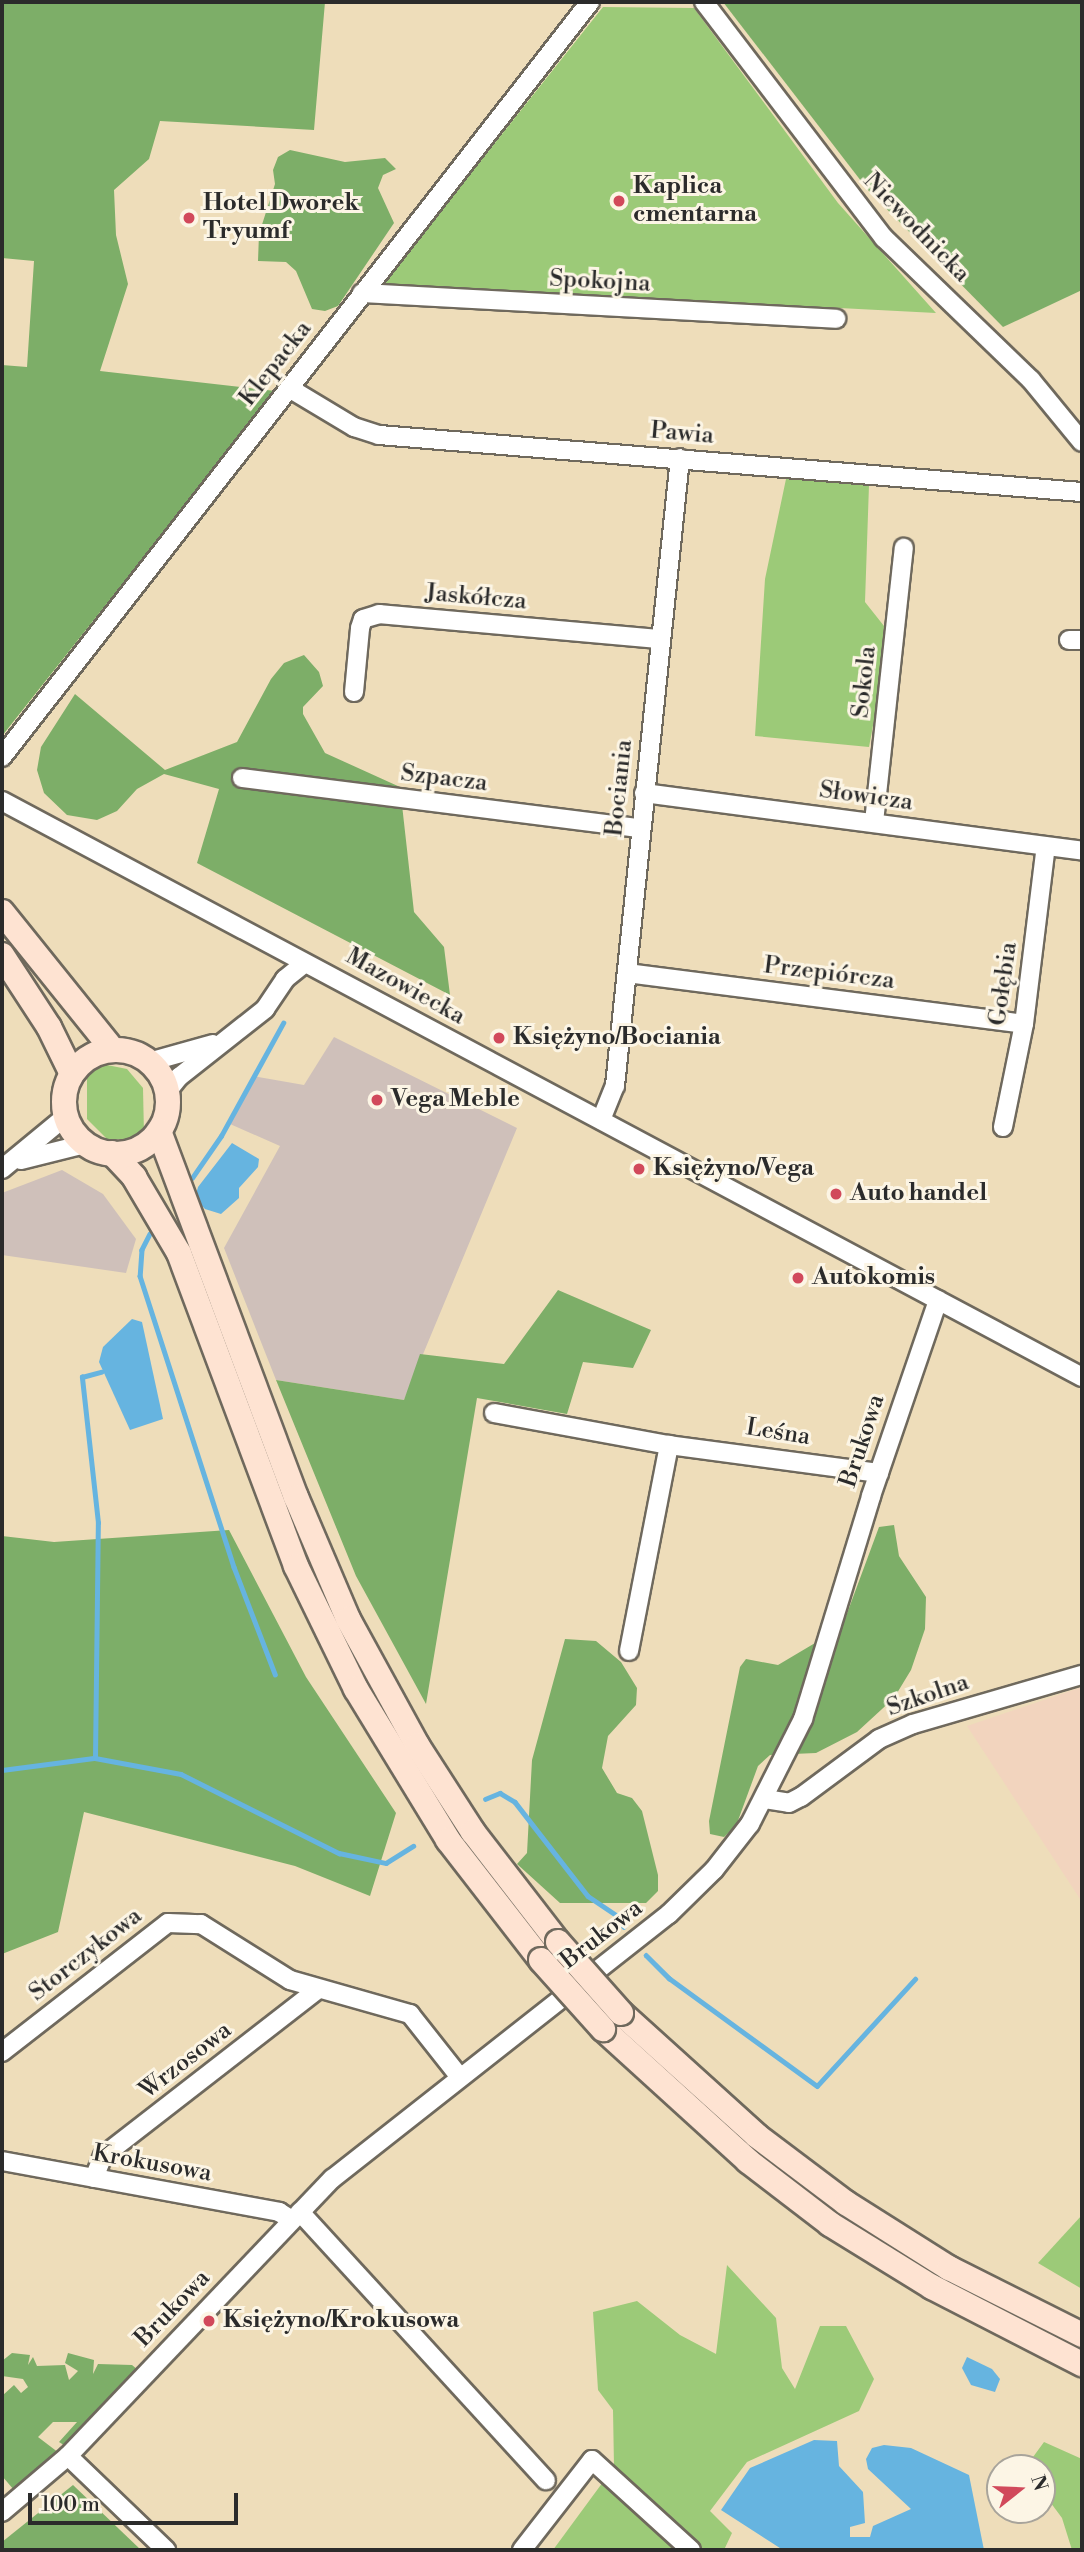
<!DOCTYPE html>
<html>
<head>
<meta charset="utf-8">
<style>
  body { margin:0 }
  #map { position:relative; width:1084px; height:2552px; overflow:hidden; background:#eeddba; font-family:"Libre Bodoni",serif }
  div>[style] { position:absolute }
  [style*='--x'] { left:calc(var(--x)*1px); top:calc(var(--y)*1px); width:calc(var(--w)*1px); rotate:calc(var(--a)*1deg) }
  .built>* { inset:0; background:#f2d4be }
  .industrial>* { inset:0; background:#cfc0ba }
  .green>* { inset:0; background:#9cca78 }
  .forest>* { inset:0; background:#7dae68 }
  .water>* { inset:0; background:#66b4e0 }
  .stream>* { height:4.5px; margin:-2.25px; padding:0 2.25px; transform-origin:2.25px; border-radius:2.25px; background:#66b4e0 }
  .roads { filter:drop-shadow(2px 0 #6f695d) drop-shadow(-2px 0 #6f695d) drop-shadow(0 2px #6f695d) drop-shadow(0 -2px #6f695d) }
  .street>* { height:18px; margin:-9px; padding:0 9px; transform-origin:9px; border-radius:9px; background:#fff }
  .secondary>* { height:24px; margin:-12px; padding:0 12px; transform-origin:12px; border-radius:12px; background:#fee3d2 }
  .secondary>.ring { margin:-12px; padding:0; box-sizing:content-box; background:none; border:24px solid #fee3d2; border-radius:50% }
  .bridges { filter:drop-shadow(2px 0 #6f695d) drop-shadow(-2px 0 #6f695d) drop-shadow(0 2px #6f695d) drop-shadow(0 -2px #6f695d) }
  .secondary-bridge>* { height:24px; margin:-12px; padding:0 12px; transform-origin:12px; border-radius:12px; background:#fee3d2 }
  .dots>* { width:19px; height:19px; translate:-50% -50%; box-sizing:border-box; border:4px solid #fcf5e5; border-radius:50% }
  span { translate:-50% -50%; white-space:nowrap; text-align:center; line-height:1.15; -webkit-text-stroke:6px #fcf5e5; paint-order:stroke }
  .poi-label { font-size:24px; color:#2b2b2b; font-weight:700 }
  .left { translate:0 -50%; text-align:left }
  .street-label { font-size:24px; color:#2b2b2b }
  .frame { position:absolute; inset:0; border:4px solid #2b2b2b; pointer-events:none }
  .north { position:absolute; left:986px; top:2454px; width:70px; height:70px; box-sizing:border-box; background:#fcf5e5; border:2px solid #a8a49b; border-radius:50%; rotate:72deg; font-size:19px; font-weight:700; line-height:28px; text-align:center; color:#2b2b2b }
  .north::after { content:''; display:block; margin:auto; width:24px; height:32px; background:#d1495b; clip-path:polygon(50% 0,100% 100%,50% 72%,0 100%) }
  .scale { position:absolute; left:28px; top:2493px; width:210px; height:32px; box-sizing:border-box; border:4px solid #2b2b2b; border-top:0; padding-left:9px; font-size:21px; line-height:24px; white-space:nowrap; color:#2b2b2b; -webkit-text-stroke:5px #fcf5e5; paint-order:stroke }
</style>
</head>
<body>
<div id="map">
  <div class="built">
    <i style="clip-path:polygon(1082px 1687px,1082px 1902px,967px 1726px)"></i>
  </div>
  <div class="industrial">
    <i style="clip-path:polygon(334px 1037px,517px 1128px,404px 1400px,276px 1380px,224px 1248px,280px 1146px,230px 1124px,253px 1076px,304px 1085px)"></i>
    <i style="clip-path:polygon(62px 1170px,103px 1194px,136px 1239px,126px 1273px,2px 1255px,2px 1193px)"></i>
  </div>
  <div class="green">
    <i style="clip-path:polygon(603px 7px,694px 8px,838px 203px,936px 313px,383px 284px)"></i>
    <i style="clip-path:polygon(786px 479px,855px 479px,869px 485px,865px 602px,884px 626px,881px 683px,869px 747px,755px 736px,765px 579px)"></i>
    <i style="clip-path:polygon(102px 1064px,127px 1069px,143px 1088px,144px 1135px,138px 1139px,107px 1139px,87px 1119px,87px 1071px)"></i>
    <i style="clip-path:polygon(1082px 2215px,1082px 2289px,1038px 2263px)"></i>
    <i style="clip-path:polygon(727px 2265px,776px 2318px,782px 2368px,795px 2389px,820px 2326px,846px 2326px,874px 2379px,859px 2411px,747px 2462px,710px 2511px,732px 2533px,724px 2550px,553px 2550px,614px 2467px,613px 2410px,598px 2390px,593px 2312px,637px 2301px,680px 2335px,716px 2354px)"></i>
    <i style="clip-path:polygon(1044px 2442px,1082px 2459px,1082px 2550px,1072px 2550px,1062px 2518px,1042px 2491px,1042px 2468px,1025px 2468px)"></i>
  </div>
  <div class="forest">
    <i style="clip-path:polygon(2px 2px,325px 2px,314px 130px,160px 121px,149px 159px,114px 190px,116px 235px,128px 284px,100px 371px,275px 391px,2px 736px,2px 365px,27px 367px,34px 261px,2px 258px)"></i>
    <i style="clip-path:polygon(723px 2px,1082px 2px,1082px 290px,1003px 327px,868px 190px)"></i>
    <i style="clip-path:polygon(290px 150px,345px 162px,385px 158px,396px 169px,383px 175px,378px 188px,394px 223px,338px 306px,325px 311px,312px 309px,296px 271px,286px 262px,258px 261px,259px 234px,275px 184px,273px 170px,278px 157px)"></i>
    <i style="clip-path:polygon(304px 655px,319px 672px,323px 686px,303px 707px,303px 714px,325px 753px,400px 787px,414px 912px,444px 947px,450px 995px,197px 863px,219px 789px,164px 774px,137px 789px,117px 811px,97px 820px,67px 815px,44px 793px,37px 770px,41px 747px,75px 694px,165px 770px,237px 742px,271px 679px,284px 663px)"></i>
    <i style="clip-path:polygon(558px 1290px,651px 1330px,633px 1368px,583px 1362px,567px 1414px,477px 1398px,426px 1704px,356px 1576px,276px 1380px,404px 1400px,420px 1354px,504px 1364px)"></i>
    <i style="clip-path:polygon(894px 1525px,899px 1556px,926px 1597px,925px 1629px,911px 1670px,894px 1698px,857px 1732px,816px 1753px,770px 1755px,758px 1766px,736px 1826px,724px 1837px,710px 1834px,709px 1821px,740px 1667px,746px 1659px,778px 1665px,842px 1627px,879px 1527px)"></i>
    <i style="clip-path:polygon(229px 1530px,306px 1677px,396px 1813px,370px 1896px,295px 1866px,84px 1812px,58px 1932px,2px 1954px,2px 1536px,54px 1542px)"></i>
    <i style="clip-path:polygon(565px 1639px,596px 1641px,621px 1662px,637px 1688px,636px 1705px,608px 1736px,602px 1768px,617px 1793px,632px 1798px,642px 1811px,658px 1875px,658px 1891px,646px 1903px,560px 1903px,517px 1864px,527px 1853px,532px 1760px)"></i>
    <i style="clip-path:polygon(12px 2353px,30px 2355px,28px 2365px,33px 2357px,37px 2366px,65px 2365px,69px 2380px,78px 2371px,65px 2363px,68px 2353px,94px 2360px,93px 2374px,98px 2364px,132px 2365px,138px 2370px,67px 2447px,59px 2442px,77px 2422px,53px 2422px,38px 2437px,59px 2453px,14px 2490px,2px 2476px,2px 2396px,14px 2385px,21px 2393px,28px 2387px,23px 2379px,2px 2376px,2px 2361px)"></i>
    <i style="clip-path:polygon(73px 2485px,141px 2550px,2px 2550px,2px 2542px)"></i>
  </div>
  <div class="water">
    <i style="clip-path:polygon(232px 1143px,259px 1159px,258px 1167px,239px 1188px,239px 1198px,221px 1214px,205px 1209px,195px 1198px,198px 1187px)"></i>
    <i style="clip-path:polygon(132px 1319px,142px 1322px,163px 1419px,130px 1430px,99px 1362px,103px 1347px)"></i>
    <i style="clip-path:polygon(967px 2357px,992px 2369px,1000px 2379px,995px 2392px,971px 2385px,962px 2368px)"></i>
    <i style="clip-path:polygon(814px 2440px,837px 2441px,839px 2466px,863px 2492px,865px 2523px,850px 2527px,850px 2537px,870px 2537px,873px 2526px,911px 2509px,868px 2469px,866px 2459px,872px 2448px,884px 2445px,911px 2448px,969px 2475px,984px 2550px,783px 2550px,721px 2510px,750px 2468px)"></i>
  </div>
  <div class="stream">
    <i style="--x:192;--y:1178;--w:51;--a:-55.4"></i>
    <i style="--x:221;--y:1136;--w:129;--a:-61.2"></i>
    <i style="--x:150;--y:1234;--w:18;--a:117"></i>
    <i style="--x:142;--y:1250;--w:26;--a:94"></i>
    <i style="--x:140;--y:1276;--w:306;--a:72.1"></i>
    <i style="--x:234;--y:1567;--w:115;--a:69"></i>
    <i style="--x:95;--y:1758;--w:87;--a:10.5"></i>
    <i style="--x:181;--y:1774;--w:177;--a:26.6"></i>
    <i style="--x:339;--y:1853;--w:48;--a:12"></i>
    <i style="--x:386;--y:1863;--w:32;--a:-32"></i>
    <i style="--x:2;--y:1770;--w:94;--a:-7.4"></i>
    <i style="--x:95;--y:1758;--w:235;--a:-89.3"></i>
    <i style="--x:98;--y:1523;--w:147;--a:-96.3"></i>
    <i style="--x:82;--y:1377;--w:20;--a:-15"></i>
    <i style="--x:485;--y:1799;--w:16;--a:-22"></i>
    <i style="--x:500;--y:1793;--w:17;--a:31"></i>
    <i style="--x:515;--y:1802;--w:119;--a:52.2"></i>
    <i style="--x:588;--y:1896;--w:34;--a:34"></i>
    <i style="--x:616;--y:1915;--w:14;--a:56"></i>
    <i style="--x:646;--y:1955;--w:33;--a:45"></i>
    <i style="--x:669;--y:1978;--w:183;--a:36.1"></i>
    <i style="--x:817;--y:2086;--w:145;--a:-47.5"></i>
  </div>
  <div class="roads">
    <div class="street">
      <i style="--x:704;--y:2;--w:297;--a:52.7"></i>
      <i style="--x:884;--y:238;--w:204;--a:44"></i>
      <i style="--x:1031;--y:380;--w:80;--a:50.6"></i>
      <i style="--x:362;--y:293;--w:475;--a:3.1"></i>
      <i style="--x:289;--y:388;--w:76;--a:31"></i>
      <i style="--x:354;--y:427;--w:26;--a:18"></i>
      <i style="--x:379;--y:435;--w:705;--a:4.64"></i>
      <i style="--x:1069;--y:640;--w:13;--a:0"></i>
      <i style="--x:354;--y:692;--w:64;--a:-84.6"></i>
      <i style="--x:360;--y:628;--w:9;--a:-72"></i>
      <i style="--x:363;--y:619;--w:17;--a:-17"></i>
      <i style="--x:379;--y:614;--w:280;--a:5.1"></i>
      <i style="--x:2;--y:757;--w:957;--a:-52.09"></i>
      <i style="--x:242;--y:778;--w:401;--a:7.2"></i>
      <i style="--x:644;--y:793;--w:442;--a:7.5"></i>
      <i style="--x:2;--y:801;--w:1224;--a:28.07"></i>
      <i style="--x:874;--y:822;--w:276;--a:-83.8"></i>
      <i style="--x:627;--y:973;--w:400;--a:7.3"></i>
      <i style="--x:149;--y:1062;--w:66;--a:-15.7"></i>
      <i style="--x:166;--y:1093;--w:21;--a:-51"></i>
      <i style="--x:179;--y:1077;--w:110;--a:-38.3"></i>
      <i style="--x:265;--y:1009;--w:36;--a:-56"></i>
      <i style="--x:285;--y:979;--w:22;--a:-39"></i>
      <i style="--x:601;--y:1120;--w:37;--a:-68"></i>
      <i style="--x:615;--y:1086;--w:631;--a:-84.09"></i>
      <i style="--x:1003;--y:1127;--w:105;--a:-78.5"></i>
      <i style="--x:1024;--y:1024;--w:179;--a:-83"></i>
      <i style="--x:21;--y:1160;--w:66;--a:-14"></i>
      <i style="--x:2;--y:1169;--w:83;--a:-39.6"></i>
      <i style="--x:494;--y:1413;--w:178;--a:10.4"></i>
      <i style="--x:669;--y:1445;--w:212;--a:7.6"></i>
      <i style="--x:629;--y:1651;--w:210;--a:-79"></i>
      <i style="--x:765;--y:1799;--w:24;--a:9"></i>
      <i style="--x:789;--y:1803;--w:13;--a:-27"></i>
      <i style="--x:801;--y:1797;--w:97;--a:-36.6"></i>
      <i style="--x:879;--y:1739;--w:37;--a:-24"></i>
      <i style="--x:913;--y:1724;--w:176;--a:-16.2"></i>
      <i style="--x:2;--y:2052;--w:210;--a:-37.9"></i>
      <i style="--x:168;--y:1923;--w:33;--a:2"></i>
      <i style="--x:201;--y:1924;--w:105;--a:32.2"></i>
      <i style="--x:290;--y:1980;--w:125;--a:15.8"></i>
      <i style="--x:410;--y:2014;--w:79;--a:51.7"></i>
      <i style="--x:2;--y:2161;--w:282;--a:10.4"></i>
      <i style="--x:279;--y:2212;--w:15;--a:32"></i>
      <i style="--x:94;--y:2178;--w:24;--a:-68"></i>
      <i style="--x:103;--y:2156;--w:271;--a:-37.8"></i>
      <i style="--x:300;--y:2212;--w:364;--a:47.5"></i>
      <i style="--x:68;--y:2456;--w:136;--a:43.8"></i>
      <i style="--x:2;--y:2512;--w:87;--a:-40.3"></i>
      <i style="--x:68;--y:2456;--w:383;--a:-46.4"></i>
      <i style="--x:332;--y:2179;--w:429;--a:-38.2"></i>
      <i style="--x:669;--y:1914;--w:63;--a:-44.4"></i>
      <i style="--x:714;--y:1870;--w:58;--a:-52"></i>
      <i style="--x:750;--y:1824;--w:118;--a:-63.2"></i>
      <i style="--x:803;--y:1719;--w:233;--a:-73"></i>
      <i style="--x:871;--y:1496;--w:207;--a:-71.1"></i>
      <i style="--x:522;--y:2550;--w:114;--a:-52.1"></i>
      <i style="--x:592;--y:2460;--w:134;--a:42.3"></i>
    </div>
    <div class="secondary">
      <i style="--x:2;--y:912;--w:177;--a:51.2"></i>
      <i style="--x:2;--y:955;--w:86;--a:56.9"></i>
      <i style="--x:49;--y:1027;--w:52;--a:63.9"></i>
      <i class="ring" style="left:64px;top:1050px;width:80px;height:80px"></i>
      <i style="--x:159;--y:1131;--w:391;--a:69.5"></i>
      <i style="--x:296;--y:1497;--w:133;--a:66.9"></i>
      <i style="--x:348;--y:1619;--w:144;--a:61.3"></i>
      <i style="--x:417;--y:1745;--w:103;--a:57.2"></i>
      <i style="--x:473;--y:1832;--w:139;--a:52.3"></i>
      <i style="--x:112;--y:1153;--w:33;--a:47"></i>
      <i style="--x:134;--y:1177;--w:88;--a:59.4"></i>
      <i style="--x:179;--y:1253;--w:334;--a:69.5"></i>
      <i style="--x:296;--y:1566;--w:137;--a:64"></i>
      <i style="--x:356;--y:1689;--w:177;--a:58.6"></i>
      <i style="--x:448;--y:1840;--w:152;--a:52.2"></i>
      <i style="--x:621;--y:2013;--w:183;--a:42.1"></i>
      <i style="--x:757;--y:2136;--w:111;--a:37"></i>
      <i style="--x:846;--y:2203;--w:122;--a:32.3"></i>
      <i style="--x:949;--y:2268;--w:149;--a:26.7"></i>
      <i style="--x:603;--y:2029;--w:196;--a:42.3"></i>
      <i style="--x:748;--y:2161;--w:103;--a:37.5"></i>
      <i style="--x:830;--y:2224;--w:120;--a:31.7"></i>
      <i style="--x:932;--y:2287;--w:169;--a:27.2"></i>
    </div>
  </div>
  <div class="bridges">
    <div class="secondary-bridge">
      <i style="--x:558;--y:1942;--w:95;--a:48.4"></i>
      <i style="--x:541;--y:1960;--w:93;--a:48.1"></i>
    </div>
  </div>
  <div class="dots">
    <i style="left:619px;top:201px;background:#d1495b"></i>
    <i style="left:189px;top:218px;background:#d1495b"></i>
    <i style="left:499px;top:1038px;background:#d1495b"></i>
    <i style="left:377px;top:1100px;background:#d1495b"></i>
    <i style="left:639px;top:1169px;background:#d1495b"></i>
    <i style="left:836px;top:1194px;background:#d1495b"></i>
    <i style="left:798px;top:1278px;background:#d1495b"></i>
    <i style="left:209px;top:2321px;background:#d1495b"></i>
  </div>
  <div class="poi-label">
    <span class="left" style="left:633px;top:201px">Kaplica<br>cmentarna</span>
    <span class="left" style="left:203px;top:218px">Hotel Dworek<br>Tryumf</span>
    <span class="left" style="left:513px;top:1038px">Księżyno/Bociania</span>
    <span class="left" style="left:391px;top:1100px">Vega Meble</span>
    <span class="left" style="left:653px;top:1169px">Księżyno/Vega</span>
    <span class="left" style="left:850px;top:1194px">Auto handel</span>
    <span class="left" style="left:812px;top:1278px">Autokomis</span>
    <span class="left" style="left:223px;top:2321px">Księżyno/Krokusowa</span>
  </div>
  <div class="street-label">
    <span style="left:916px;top:228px;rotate:46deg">Niewodnicka</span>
    <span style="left:600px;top:282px;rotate:3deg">Spokojna</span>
    <span style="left:276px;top:364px;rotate:-52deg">Klepacka</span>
    <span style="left:682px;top:434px;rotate:5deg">Pawia</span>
    <span style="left:476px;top:598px;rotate:5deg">Jaskółcza</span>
    <span style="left:865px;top:682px;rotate:-84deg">Sokola</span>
    <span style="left:444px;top:779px;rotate:7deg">Szpacza</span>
    <span style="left:620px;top:788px;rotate:-84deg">Bociania</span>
    <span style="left:866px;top:797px;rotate:8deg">Słowicza</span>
    <span style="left:829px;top:974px;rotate:7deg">Przepiórcza</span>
    <span style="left:1004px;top:984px;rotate:-82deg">Gołębia</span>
    <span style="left:405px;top:987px;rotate:29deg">Mazowiecka</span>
    <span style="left:778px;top:1433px;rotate:9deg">Leśna</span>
    <span style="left:863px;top:1441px;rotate:-72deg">Brukowa</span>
    <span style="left:928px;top:1696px;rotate:-19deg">Szkolna</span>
    <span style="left:602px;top:1935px;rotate:-38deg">Brukowa</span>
    <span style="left:86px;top:1955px;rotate:-38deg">Storczykowa</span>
    <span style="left:186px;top:2061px;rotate:-38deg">Wrzosowa</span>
    <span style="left:152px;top:2164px;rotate:10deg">Krokusowa</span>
    <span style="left:173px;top:2309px;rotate:-46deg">Brukowa</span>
  </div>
  <div class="frame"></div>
  <div class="north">N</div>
  <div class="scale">100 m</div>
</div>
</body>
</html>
